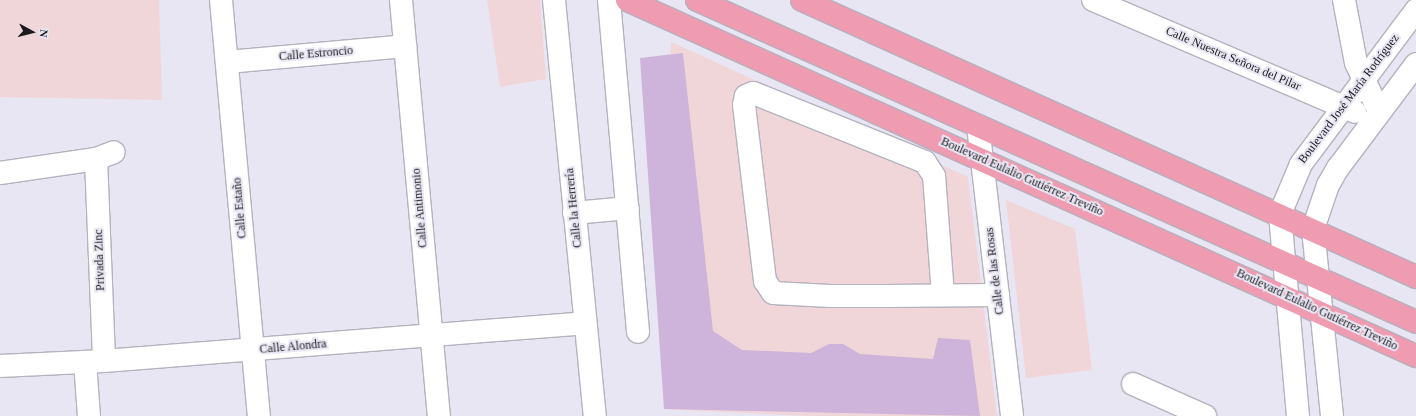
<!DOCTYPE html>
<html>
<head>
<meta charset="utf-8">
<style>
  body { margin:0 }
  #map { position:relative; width:1416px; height:416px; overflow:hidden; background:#e8e6f2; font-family:Georgia,serif }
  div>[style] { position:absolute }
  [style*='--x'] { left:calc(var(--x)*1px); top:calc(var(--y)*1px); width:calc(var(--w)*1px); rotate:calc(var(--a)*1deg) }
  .commercial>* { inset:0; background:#f1d6d9 }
  .building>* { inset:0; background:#ceb3da }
  .roads { filter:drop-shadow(1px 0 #b5b2be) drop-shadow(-1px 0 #b5b2be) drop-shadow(0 1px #b5b2be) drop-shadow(0 -1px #b5b2be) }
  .minor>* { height:22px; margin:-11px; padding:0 11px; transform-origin:11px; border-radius:11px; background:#fff }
  .major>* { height:22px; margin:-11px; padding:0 11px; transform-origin:11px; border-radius:11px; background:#ef9bb1 }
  span { translate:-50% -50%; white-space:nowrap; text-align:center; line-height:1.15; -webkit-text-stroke:4px #e8e6f2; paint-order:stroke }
  .street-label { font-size:12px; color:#1b1a1e }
  .north { position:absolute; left:12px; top:12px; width:40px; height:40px; -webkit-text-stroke:3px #e8e6f2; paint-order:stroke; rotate:97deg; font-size:11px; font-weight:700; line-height:16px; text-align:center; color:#1b1a1e }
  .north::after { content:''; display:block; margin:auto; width:14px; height:18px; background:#1b1a1e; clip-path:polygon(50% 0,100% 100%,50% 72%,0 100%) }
</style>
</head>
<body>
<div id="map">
  <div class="commercial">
    <i style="clip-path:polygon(0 0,159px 0,162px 100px,0 97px)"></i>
    <i style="clip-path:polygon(487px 0,540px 0,546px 79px,500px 87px)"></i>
    <i style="clip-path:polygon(671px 42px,968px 177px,997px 416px,806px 416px,664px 409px,662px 355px)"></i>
    <i style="clip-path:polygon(1006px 200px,1075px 229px,1092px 370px,1026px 378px)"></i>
  </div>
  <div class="building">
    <i style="clip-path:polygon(683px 53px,713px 331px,742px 350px,811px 353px,829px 344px,843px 344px,860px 354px,933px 359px,938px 338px,970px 340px,980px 416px,664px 409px,640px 58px)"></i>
  </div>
  <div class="roads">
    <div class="minor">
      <i style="--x:221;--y:0;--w:418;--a:84.8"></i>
      <i style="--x:401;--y:0;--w:418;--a:84.8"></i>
      <i style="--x:554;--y:0;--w:418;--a:84.4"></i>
      <i style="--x:609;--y:0;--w:333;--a:85"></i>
      <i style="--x:1093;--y:0;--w:285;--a:23.1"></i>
      <i style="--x:1344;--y:0;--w:64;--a:79.2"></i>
      <i style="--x:1356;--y:63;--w:53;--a:64.4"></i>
      <i style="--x:227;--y:62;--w:179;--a:-5.1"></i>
      <i style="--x:978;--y:126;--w:292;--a:83.3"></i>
      <i style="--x:96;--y:159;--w:202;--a:87.7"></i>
      <i style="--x:0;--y:173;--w:97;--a:-8.3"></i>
      <i style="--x:96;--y:159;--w:19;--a:-21"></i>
      <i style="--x:574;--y:213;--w:54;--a:-5.3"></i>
      <i style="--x:943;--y:295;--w:119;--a:-94.3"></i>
      <i style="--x:934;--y:176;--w:17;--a:-123"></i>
      <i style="--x:925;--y:162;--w:185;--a:-158.1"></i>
      <i style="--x:753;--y:93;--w:8;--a:157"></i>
      <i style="--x:746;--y:96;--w:9;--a:103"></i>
      <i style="--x:744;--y:105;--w:177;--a:83.2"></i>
      <i style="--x:765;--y:281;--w:14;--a:56"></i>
      <i style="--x:773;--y:293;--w:57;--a:3"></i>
      <i style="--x:830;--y:296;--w:56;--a:0"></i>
      <i style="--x:886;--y:296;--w:112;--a:-0.5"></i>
      <i style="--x:85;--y:362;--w:54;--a:85.8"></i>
      <i style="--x:0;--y:366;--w:104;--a:-2.8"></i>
      <i style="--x:104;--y:361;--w:482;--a:-4.5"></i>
      <i style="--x:1133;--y:384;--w:79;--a:24"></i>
      <i style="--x:1298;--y:416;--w:203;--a:-95.1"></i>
      <i style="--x:1280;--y:214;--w:54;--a:-67.2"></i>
      <i style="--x:1301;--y:164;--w:192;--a:-53.2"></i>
      <i style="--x:1332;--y:416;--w:188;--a:-95.8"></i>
      <i style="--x:1313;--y:229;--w:46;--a:-71.2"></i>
      <i style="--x:1328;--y:185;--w:20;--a:-60"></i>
      <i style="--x:1338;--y:168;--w:130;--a:-53.1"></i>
    </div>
    <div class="major">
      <i style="--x:627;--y:0;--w:866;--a:24.29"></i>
      <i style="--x:697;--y:0;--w:788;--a:24.12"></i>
      <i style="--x:802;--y:0;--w:674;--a:24.28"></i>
    </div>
  </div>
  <div class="street-label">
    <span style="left:316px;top:54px;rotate:-5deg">Calle Estroncio</span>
    <span style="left:1233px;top:59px;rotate:23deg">Calle Nuestra Señora del Pilar</span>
    <span style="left:1349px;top:99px;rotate:-53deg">Boulevard José María Rodríguez</span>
    <span style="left:1022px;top:177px;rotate:24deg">Boulevard Eulalio Gutiérrez Treviño</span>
    <span style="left:240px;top:208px;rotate:-95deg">Calle Estaño</span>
    <span style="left:420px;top:208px;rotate:-95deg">Calle Antimonio</span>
    <span style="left:574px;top:208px;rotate:-96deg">Calle la Herrería</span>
    <span style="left:100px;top:260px;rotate:-92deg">Privada Zinc</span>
    <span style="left:995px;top:271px;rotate:-97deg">Calle de las Rosas</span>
    <span style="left:1317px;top:310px;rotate:25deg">Boulevard Eulalio Gutiérrez Treviño</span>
    <span style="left:293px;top:347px;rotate:-5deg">Calle Alondra</span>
  </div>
  <div class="north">N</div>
</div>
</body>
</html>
